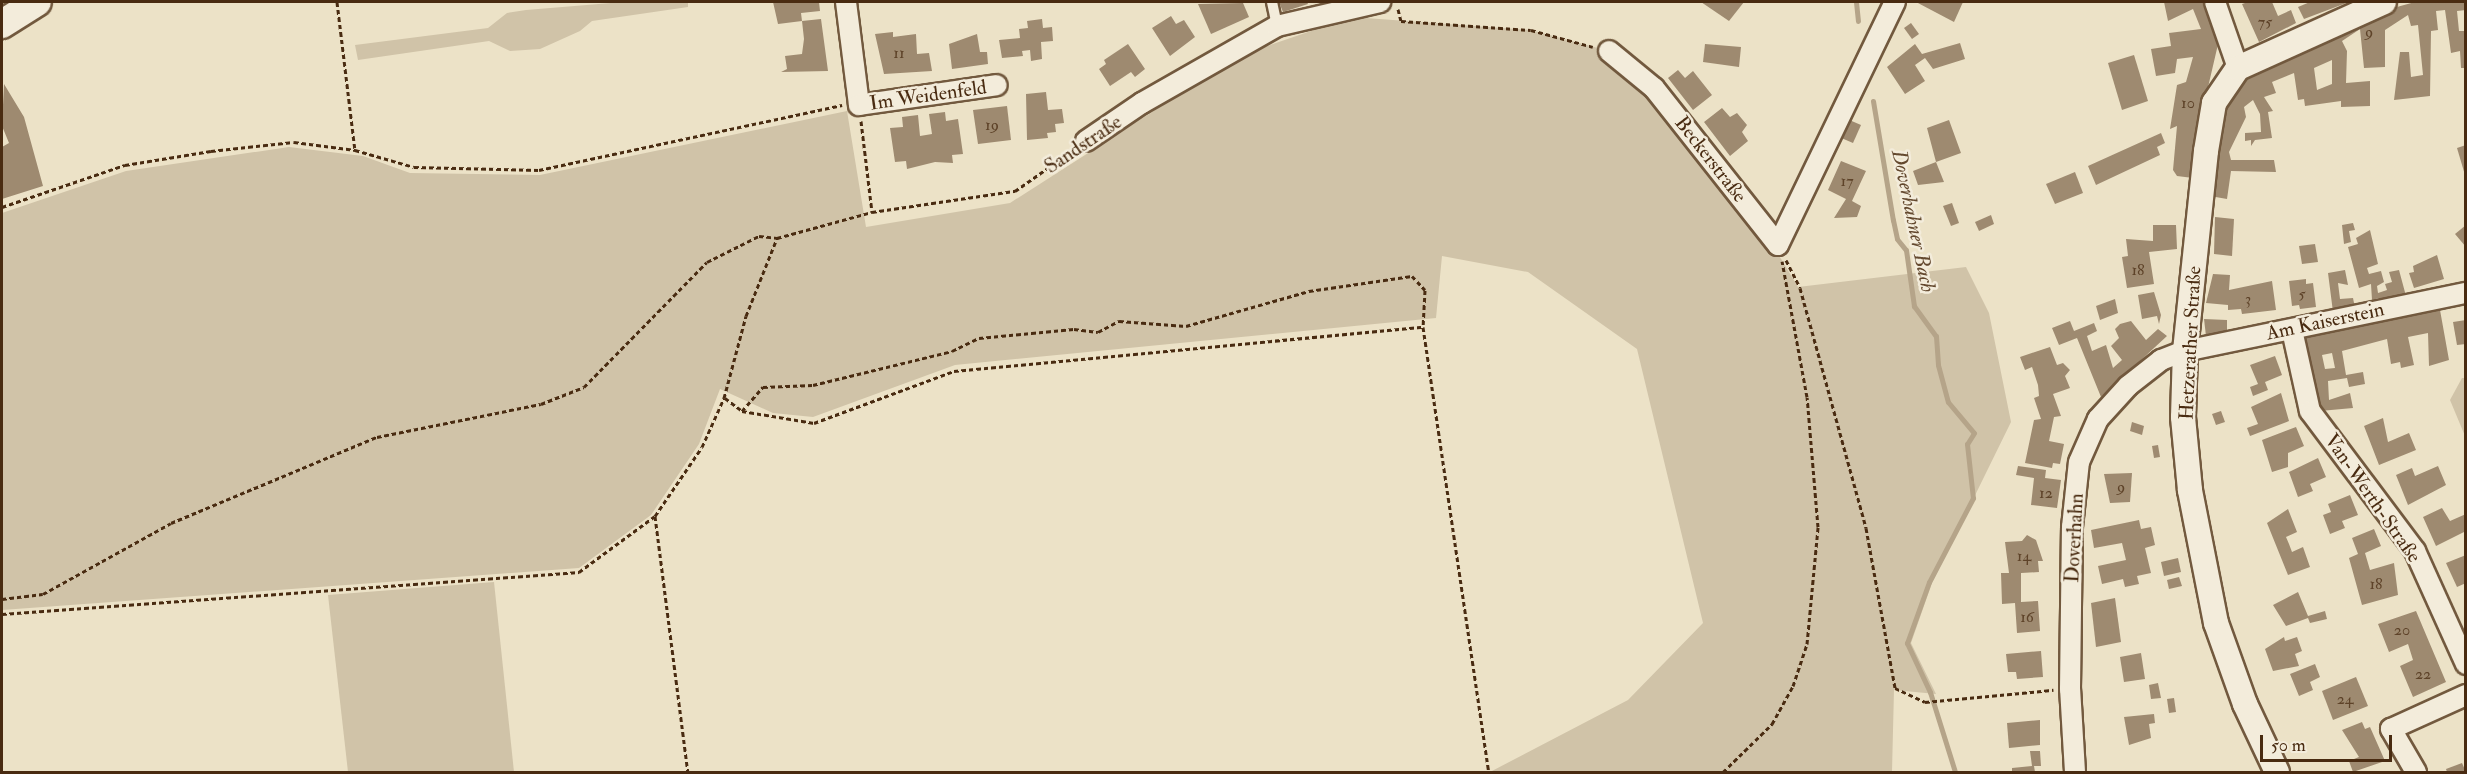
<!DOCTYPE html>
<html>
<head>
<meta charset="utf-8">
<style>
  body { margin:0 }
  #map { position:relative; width:2467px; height:774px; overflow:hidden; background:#ece2c7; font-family:"IM FELL Double Pica",serif }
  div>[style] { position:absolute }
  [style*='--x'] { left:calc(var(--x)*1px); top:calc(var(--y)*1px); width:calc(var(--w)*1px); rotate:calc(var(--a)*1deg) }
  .green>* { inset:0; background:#d0c3a8 }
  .stream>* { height:5px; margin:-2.5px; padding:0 2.5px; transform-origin:2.5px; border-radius:2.5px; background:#b5a489 }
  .building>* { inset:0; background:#9e8a70 }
  .path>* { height:3px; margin-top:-1.5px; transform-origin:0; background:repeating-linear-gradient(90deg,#492b11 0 4.5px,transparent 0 7.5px) }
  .roads { filter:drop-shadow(2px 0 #72593e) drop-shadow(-2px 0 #72593e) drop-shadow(0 2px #72593e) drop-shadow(0 -2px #72593e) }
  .service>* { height:10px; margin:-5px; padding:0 5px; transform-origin:5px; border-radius:5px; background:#f3ecdb }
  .minor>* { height:20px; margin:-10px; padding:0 10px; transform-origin:10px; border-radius:10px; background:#f3ecdb }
  .tertiary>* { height:24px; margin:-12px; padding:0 12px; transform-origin:12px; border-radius:12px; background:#f3ecdb }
  .secondary>* { height:28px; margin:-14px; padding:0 14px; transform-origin:14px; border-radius:14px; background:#f3ecdb }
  span { translate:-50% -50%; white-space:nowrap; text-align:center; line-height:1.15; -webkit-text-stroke:5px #f3ecdb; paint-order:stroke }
  .number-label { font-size:16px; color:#5e4329 }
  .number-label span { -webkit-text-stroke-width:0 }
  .street-label { font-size:20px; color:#492b11 }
  .water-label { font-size:21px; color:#64492f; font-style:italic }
  .frame { position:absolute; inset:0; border:3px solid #492b11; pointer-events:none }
  .scale { position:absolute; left:2260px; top:735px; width:132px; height:27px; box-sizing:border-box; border:3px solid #492b11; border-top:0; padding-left:8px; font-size:18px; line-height:21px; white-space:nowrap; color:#492b11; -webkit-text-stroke:4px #f3ecdb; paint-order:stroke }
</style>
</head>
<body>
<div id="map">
  <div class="green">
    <i style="clip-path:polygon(623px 2px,688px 2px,688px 7px,592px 21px,580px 31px,540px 49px,510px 51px,489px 41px,358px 60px,355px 45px,488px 28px,507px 13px,526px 10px)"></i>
    <i style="clip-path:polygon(1352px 17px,1531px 30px,1609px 51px,1754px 214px,1798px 287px,1966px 267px,1989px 313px,2011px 422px,1932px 583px,1911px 643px,1936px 694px,1894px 690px,1892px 772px,1490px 772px,1628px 700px,1703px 623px,1637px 349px,1528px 272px,1442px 256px,1436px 318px,955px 365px,813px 417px,773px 413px,720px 389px,699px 444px,651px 515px,579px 568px,2px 610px,2px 213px,126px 171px,289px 147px,363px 156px,410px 173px,540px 175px,847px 111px,866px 227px,1010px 203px,1241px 55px)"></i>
    <i style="clip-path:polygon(2462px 378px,2465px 378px,2465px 436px,2450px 400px)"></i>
    <i style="clip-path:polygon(494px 582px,514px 772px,348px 772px,328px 595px)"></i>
  </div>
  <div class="stream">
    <i style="--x:1856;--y:2;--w:19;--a:84"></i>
    <i style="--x:1873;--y:101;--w:121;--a:80.5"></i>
    <i style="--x:1893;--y:220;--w:19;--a:78"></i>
    <i style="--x:1897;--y:239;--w:14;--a:51"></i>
    <i style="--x:1906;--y:250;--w:57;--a:81.9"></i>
    <i style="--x:1914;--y:306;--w:37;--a:54"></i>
    <i style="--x:1936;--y:336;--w:29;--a:86"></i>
    <i style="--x:1938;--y:365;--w:38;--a:75"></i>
    <i style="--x:1948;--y:402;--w:40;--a:50"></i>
    <i style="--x:1974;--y:433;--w:13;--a:122"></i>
    <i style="--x:1967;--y:444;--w:54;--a:83.7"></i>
    <i style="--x:1973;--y:498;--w:95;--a:117.6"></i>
    <i style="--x:1929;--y:582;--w:65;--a:109.8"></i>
    <i style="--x:1907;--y:643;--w:54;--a:64.9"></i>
    <i style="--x:1930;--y:692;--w:84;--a:72.6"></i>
  </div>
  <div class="building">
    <i style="clip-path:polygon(773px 2px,819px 2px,820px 11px,801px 13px,802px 21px,821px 19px,828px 71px,781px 72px,787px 69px,785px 56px,802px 54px,804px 39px,802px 21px,778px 24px)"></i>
    <i style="clip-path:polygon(1279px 2px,1307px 2px,1308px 4px,1283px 12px)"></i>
    <i style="clip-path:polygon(1701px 2px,1744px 2px,1729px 21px)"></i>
    <i style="clip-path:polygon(1916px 2px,1963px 2px,1954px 22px)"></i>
    <i style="clip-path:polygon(2164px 2px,2206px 2px,2219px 40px,2199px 126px,2193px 178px,2177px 176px,2173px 170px,2177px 126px,2170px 129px,2177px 85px,2186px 82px,2193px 57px,2177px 59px,2175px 73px,2156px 76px,2151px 49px,2171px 46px,2169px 33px,2201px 29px,2193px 9px,2168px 21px)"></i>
    <i style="clip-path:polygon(2248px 2px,2272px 2px,2278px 16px,2291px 10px,2296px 23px,2259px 42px,2242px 4px)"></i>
    <i style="clip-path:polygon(2310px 2px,2349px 2px,2304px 19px,2298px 7px)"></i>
    <i style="clip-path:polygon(evenodd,2415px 2px,2466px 2px,2466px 10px,2457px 11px,2459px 31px,2466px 31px,2466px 68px,2461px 68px,2460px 51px,2451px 53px,2445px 10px,2436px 11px,2438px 30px,2431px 31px,2430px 96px,2394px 100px,2400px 52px,2409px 52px,2411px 77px,2423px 75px,2418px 25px,2411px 26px,2408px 15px,2385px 30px,2385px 67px,2364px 68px,2360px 29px,2342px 41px,2347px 51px,2346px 83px,2370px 81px,2370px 106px,2341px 107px,2341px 101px,2305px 106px,2304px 99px,2298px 100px,2294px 73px,2272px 82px,2276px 93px,2264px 97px,2273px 111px,2268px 112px,2272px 138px,2255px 140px,2251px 146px,2251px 140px,2245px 141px,2245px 133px,2261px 132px,2260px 114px,2253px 100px,2244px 107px,2246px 117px,2229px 152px,2231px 160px,2274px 160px,2276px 172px,2231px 171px,2227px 199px,2210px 196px,2216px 136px,2234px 89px,2258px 70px,2316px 46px,2375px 13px,2415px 2px,2332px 60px,2332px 84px,2317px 90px,2314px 68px,2332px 60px)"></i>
    <i style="clip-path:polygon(1243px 3px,1249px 17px,1211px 34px,1198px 4px)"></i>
    <i style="clip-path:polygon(1171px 16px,1176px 24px,1184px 20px,1195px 37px,1170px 56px,1152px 28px)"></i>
    <i style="clip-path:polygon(1042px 19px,1043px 28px,1052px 27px,1053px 41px,1041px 42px,1042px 59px,1031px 61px,1030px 50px,1022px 51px,1023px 56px,1002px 58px,999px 40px,1020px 38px,1019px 29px,1028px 28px,1027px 21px)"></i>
    <i style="clip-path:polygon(1911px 23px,1919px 34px,1912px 39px,1904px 28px)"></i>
    <i style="clip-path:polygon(893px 32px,893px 37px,916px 34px,917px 54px,929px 53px,932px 71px,884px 74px,875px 34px)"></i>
    <i style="clip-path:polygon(977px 34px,980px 52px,987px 52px,988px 64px,952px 69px,949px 44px)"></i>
    <i style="clip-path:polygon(1960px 43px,1965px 59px,1933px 69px,1925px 58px,1915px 65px,1925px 81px,1905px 94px,1887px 67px,1915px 44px,1922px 54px)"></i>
    <i style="clip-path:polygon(1128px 44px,1145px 69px,1135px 77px,1131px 72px,1110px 86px,1099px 69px,1106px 64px,1104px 60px)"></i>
    <i style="clip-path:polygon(1705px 44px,1741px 47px,1739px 67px,1703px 62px)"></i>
    <i style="clip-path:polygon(2134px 55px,2148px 101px,2122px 110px,2108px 63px)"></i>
    <i style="clip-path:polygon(1678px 70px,1685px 78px,1693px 71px,1712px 95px,1693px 110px,1668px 78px)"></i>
    <i style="clip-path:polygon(4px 84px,24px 117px,43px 186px,2px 199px,2px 147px,9px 143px,2px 126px)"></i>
    <i style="clip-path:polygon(1046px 92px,1048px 110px,1062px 109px,1064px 123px,1055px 124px,1056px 132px,1047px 133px,1048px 138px,1027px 140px,1026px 94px)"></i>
    <i style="clip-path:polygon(1007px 106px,1011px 140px,978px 144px,973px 110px)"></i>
    <i style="clip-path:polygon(1722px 108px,1730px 117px,1737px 113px,1747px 125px,1742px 132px,1748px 141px,1730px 156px,1704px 122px)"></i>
    <i style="clip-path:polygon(945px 112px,946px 121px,958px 119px,963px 154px,952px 155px,953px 163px,935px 162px,907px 169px,906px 161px,895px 162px,890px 128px,903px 127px,902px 117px,918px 115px,920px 136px,932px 134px,929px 114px)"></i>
    <i style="clip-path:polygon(1847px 119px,1861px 125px,1853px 143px,1839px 137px)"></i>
    <i style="clip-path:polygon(1949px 120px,1961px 153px,1936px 162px,1944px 182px,1918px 185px,1913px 171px,1936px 162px,1927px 128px)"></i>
    <i style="clip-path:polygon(2161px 133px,2165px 143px,2157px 147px,2160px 155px,2096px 185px,2088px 166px)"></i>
    <i style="clip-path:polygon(2466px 145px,2466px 175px,2465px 175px,2457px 148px)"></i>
    <i style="clip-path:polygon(1841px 161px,1866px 171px,1852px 201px,1861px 206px,1857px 217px,1834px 218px,1846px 199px,1828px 190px)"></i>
    <i style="clip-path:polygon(2075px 172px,2083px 193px,2055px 204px,2046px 184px)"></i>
    <i style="clip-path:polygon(1952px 203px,1959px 223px,1951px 226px,1943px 206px)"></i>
    <i style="clip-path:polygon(1991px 215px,1994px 224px,1979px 231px,1975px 222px)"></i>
    <i style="clip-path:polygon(2215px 217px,2234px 219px,2232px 256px,2214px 254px)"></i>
    <i style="clip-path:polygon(2353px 223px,2355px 230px,2349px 231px,2351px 242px,2344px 244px,2342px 225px)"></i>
    <i style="clip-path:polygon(2153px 225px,2176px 225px,2177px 249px,2149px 252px,2154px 284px,2127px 288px,2122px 257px,2128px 256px,2126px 239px,2153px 241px)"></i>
    <i style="clip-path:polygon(2466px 225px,2466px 247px,2455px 234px)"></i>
    <i style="clip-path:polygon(2370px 230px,2378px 264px,2367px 268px,2369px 274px,2381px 271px,2384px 282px,2377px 286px,2378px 293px,2387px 290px,2385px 284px,2392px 282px,2389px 272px,2399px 270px,2406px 296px,2380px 303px,2379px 298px,2372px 300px,2371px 284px,2359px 288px,2348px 247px,2358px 244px,2356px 238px)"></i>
    <i style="clip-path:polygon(2315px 244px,2318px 262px,2302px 264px,2299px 246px)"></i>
    <i style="clip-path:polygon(2437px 255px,2444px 279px,2414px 288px,2409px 273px,2414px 272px,2413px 266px)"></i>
    <i style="clip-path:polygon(2345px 270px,2348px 285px,2338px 283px,2340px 299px,2353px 298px,2355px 308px,2333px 312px,2328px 273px)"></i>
    <i style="clip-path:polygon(2213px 274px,2230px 275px,2229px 290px,2272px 281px,2276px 310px,2242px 314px,2241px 309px,2228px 310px,2228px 305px,2206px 303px)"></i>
    <i style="clip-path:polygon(2306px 279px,2306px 284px,2313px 283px,2316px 307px,2300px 309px,2299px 305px,2292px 306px,2289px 281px)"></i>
    <i style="clip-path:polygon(2154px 292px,2161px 315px,2159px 324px,2157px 316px,2142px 319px,2138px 295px)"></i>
    <i style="clip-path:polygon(2115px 299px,2118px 313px,2100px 320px,2096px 306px)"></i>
    <i style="clip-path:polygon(evenodd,2440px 310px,2449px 360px,2429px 366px,2428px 333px,2408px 337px,2414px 365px,2401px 368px,2400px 362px,2391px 364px,2387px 339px,2342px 351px,2346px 375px,2363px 372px,2365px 384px,2349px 387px,2347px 378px,2328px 381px,2329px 400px,2350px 393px,2353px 408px,2320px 411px,2305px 337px,2440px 310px,2332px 353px,2335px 368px,2325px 369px,2322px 355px,2332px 353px)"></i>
    <i style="clip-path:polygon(2204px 319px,2227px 320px,2227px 333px,2206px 336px)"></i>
    <i style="clip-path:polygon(2466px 320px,2466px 344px,2457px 345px,2453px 322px)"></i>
    <i style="clip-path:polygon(2070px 321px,2074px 331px,2094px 323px,2097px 331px,2087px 336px,2092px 351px,2106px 345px,2113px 368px,2122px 360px,2111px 346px,2119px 338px,2115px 329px,2120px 324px,2131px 321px,2146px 340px,2158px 329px,2167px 336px,2101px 397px,2077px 338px,2059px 345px,2052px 328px)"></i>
    <i style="clip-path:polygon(2050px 347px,2057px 365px,2063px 363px,2070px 370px,2065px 376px,2070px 388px,2053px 394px,2061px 416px,2054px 417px,2049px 441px,2064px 444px,2060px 464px,2053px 463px,2052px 468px,2025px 463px,2034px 420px,2041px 419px,2034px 398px,2039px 396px,2038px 385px,2032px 367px,2025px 370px,2020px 357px)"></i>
    <i style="clip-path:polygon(2275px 356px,2282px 375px,2265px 382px,2268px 390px,2253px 396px,2250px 387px,2258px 384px,2250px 365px)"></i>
    <i style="clip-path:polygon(2281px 393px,2289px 421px,2250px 436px,2247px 428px,2258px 424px,2251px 407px)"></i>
    <i style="clip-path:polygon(2221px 411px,2225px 422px,2216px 425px,2212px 414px)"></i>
    <i style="clip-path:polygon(2383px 418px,2388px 442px,2409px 433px,2416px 450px,2379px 465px,2364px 426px)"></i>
    <i style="clip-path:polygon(2132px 422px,2144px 426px,2142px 435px,2130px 431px)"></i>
    <i style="clip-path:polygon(2296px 427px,2304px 446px,2288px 453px,2288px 467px,2272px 472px,2262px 440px)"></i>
    <i style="clip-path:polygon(2158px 445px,2160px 457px,2154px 458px,2152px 446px)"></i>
    <i style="clip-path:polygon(2318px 458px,2326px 477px,2310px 484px,2313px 491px,2298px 497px,2289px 472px)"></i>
    <i style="clip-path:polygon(2018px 466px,2046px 470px,2045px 478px,2061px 480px,2057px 508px,2031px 505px,2034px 478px,2016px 475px)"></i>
    <i style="clip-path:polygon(2438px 466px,2446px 485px,2408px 505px,2396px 475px,2412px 468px,2415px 476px)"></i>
    <i style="clip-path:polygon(2132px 473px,2130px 502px,2110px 503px,2104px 474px)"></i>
    <i style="clip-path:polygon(2350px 495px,2358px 515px,2342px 521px,2345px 528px,2330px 534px,2323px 515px,2331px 512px,2328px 504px)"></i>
    <i style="clip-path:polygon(2442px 508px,2450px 521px,2466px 514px,2466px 531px,2436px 546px,2423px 517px)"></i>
    <i style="clip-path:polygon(2288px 509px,2297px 532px,2286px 537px,2289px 544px,2292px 552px,2303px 547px,2310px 567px,2288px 575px,2267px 523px)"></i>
    <i style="clip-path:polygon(2139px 520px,2141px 529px,2151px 527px,2155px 545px,2145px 548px,2151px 573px,2137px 576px,2139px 584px,2125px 587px,2123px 579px,2102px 584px,2098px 566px,2126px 560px,2122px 543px,2094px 548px,2091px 530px)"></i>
    <i style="clip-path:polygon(2374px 529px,2381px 546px,2365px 553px,2370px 570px,2394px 563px,2398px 595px,2362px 605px,2349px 558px,2358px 554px,2352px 538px)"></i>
    <i style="clip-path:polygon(2027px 535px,2036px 540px,2043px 561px,2038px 561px,2039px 572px,2021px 573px,2021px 602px,2038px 601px,2040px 631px,2017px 633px,2015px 603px,2002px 604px,2001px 573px,2009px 573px,2005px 542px,2022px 541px)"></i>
    <i style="clip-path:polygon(2466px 555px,2466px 583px,2457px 587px,2446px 563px)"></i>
    <i style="clip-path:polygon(2178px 558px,2181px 572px,2164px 576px,2161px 562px)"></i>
    <i style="clip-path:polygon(2179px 577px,2182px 586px,2169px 589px,2167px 580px)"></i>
    <i style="clip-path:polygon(2298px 592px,2308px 616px,2325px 611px,2327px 619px,2310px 623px,2308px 618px,2286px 626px,2273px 605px)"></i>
    <i style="clip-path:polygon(2115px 598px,2121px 642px,2096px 647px,2091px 603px)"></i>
    <i style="clip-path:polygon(2416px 611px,2446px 682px,2413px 697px,2400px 666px,2413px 660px,2408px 644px,2389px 652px,2378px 624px)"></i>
    <i style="clip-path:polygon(2284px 637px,2285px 641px,2297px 637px,2302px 651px,2295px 654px,2299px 666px,2273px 671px,2265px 649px)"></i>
    <i style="clip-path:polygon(2041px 651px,2043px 677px,2017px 679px,2016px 672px,2008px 672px,2006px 654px)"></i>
    <i style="clip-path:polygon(2141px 653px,2145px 679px,2124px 682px,2120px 657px)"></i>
    <i style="clip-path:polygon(2315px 664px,2320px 677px,2310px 682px,2313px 690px,2299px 696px,2290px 674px)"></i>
    <i style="clip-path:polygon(2356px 677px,2368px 706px,2333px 720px,2322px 691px)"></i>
    <i style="clip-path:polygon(2158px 683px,2161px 698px,2151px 699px,2149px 685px)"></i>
    <i style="clip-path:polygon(2174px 698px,2176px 712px,2169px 713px,2167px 699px)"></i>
    <i style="clip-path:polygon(2154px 714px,2155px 723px,2149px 724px,2151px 738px,2129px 745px,2124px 717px)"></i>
    <i style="clip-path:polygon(2040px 720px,2040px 745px,2009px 748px,2007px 723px)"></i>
    <i style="clip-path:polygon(2362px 722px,2365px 729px,2370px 727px,2385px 761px,2353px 772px,2349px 761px,2359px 757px,2342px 730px)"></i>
    <i style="clip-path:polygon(2030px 751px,2040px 751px,2041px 766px,2034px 766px,2035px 772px,2012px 772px,2012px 768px,2032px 766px)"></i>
    <i style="clip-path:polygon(2462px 763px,2466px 772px,2447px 772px,2446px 769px)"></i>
  </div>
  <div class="path">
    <i style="--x:337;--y:2;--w:149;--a:83.1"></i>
    <i style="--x:1398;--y:9;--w:12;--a:76"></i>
    <i style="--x:1401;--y:21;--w:130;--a:4"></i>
    <i style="--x:1531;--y:30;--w:64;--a:15.3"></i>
    <i style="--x:861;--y:121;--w:92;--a:83.1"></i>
    <i style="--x:2;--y:207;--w:130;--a:-18.9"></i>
    <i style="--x:125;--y:165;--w:87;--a:-9.2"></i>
    <i style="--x:211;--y:151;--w:83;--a:-6.2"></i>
    <i style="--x:294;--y:142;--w:62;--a:7.5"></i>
    <i style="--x:355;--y:150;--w:61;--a:16.1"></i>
    <i style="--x:414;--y:167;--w:125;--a:1.4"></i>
    <i style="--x:539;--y:170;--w:310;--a:-12.1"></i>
    <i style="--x:1786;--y:260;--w:31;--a:63"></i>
    <i style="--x:1800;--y:288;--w:249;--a:74.6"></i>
    <i style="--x:1866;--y:528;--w:163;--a:79.7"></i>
    <i style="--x:1895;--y:688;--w:33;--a:25"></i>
    <i style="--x:1925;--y:702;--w:129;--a:-5.4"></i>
    <i style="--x:725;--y:398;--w:21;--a:37"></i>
    <i style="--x:742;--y:411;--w:73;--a:9.5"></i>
    <i style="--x:814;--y:423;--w:149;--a:-20.4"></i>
    <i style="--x:954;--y:371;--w:471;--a:-5.4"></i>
    <i style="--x:742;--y:411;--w:32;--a:-49"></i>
    <i style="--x:763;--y:387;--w:50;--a:-2.3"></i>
    <i style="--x:813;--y:385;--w:143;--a:-13.7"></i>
    <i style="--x:952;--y:351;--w:30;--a:-26"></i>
    <i style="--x:979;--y:338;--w:95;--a:-5.4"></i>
    <i style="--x:1074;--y:329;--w:24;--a:7"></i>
    <i style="--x:1098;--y:332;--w:24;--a:-28"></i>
    <i style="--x:1119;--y:321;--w:67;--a:4.3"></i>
    <i style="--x:1186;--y:326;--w:128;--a:-15.9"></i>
    <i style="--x:1309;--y:291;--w:104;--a:-8.3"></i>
    <i style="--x:1412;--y:276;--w:19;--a:47"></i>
    <i style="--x:1425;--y:290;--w:37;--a:93"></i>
    <i style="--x:1423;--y:327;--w:450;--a:81.6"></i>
    <i style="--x:655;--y:516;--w:258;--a:82.7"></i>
    <i style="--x:2;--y:599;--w:41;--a:-7"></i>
    <i style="--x:43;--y:594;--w:146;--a:-29"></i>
    <i style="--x:171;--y:523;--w:223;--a:-22.7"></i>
    <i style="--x:377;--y:437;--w:167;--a:-11.4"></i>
    <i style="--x:541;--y:404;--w:46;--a:-21.6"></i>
    <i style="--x:584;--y:387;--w:175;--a:-45.5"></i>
    <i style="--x:707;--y:262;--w:58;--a:-26.6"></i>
    <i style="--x:759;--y:236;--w:18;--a:6"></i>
    <i style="--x:777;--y:238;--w:98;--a:-15.3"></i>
    <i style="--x:872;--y:212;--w:145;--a:-8.4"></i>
    <i style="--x:1015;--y:191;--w:70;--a:-35.1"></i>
    <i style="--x:2;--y:614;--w:579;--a:-4.16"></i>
    <i style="--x:579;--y:572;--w:94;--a:-36.4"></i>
    <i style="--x:655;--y:516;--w:83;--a:-55.7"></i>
    <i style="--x:702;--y:447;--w:54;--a:-65.8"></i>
    <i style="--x:724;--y:398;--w:85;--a:-75"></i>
    <i style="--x:746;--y:316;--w:84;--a:-68.3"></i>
    <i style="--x:1723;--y:772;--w:69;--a:-44.4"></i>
    <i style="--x:1772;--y:724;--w:43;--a:-61.1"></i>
    <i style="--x:1793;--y:686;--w:44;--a:-71.6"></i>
    <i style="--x:1807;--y:644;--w:118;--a:-84.6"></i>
    <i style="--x:1818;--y:527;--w:130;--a:-94.8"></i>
    <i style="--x:1807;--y:397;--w:138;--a:-100.4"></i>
  </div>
  <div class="roads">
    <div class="service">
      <i style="--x:1272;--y:2;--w:25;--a:78"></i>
    </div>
    <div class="minor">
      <i style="--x:846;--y:2;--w:104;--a:82.8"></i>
      <i style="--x:859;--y:105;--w:139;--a:-8.2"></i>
      <i style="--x:2215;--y:2;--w:70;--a:70.8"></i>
      <i style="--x:1609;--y:51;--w:58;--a:39.4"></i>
      <i style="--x:1654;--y:88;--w:200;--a:51.7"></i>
      <i style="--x:1778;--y:245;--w:270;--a:-64.3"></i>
      <i style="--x:1086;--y:141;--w:68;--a:-34.2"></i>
      <i style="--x:1142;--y:103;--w:155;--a:-29.7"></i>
      <i style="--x:1277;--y:26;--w:106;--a:-13.1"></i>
      <i style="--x:2292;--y:330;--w:83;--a:77.5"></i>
      <i style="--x:2310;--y:411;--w:175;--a:53.1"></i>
      <i style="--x:2415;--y:551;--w:124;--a:65.7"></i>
      <i style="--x:2075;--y:772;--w:83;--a:-93.4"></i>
      <i style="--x:2070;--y:689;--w:162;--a:-89.3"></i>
      <i style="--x:2072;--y:527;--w:65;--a:-83.9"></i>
      <i style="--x:2079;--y:462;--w:47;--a:-66.2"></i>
      <i style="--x:2098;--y:419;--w:45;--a:-47.7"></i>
      <i style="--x:2128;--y:386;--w:42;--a:-38.2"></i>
      <i style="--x:2161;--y:360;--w:26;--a:-21"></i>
      <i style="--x:2185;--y:351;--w:287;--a:-11.7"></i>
      <i style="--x:2416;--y:772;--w:50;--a:-120.2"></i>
      <i style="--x:2391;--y:729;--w:82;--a:-24.4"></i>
    </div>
    <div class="tertiary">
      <i style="--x:2277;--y:772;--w:75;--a:-115.2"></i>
      <i style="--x:2245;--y:704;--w:86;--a:-109.7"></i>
      <i style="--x:2216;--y:623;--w:136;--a:-101.1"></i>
      <i style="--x:2190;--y:490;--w:73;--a:-95.5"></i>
      <i style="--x:2183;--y:417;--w:66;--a:-88.3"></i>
      <i style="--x:2185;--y:351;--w:201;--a:-84"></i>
      <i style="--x:2206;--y:151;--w:49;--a:-80.5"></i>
      <i style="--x:2214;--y:103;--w:42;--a:-55.6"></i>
      <i style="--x:2238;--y:68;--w:160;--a:-24.3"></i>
    </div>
    <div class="secondary">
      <i style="--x:2;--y:24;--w:41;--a:-32.2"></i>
    </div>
  </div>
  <div class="number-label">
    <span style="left:2265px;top:22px">75</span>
    <span style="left:2369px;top:32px">9</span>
    <span style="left:899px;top:53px">11</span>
    <span style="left:2188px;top:103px">10</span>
    <span style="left:992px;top:125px">19</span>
    <span style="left:1847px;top:181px">17</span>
    <span style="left:2138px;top:270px">18</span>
    <span style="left:2302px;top:294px">5</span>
    <span style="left:2248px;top:299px">3</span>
    <span style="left:2121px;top:487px">9</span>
    <span style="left:2046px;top:493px">12</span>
    <span style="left:2024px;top:556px">14</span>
    <span style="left:2376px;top:584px">18</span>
    <span style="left:2027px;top:617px">16</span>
    <span style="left:2402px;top:630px">20</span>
    <span style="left:2423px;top:674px">22</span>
    <span style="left:2345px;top:699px">24</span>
  </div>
  <div class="street-label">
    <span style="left:928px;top:95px;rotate:-8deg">Im Weidenfeld</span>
    <span style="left:1083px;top:144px;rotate:-34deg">Sandstraße</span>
    <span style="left:1711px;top:159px;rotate:52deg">Beckerstraße</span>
    <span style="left:2325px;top:321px;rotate:-12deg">Am Kaiserstein</span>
    <span style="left:2190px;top:343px;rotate:-87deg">Hetzerather Straße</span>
    <span style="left:2373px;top:498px;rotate:55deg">Van-Werth-Straße</span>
    <span style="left:2074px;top:538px;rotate:-87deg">Doverhahn</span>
  </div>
  <div class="water-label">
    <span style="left:1913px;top:221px;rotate:78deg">Doverhahner Bach</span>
  </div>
  <div class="frame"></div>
  <div class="scale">50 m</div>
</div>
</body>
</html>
